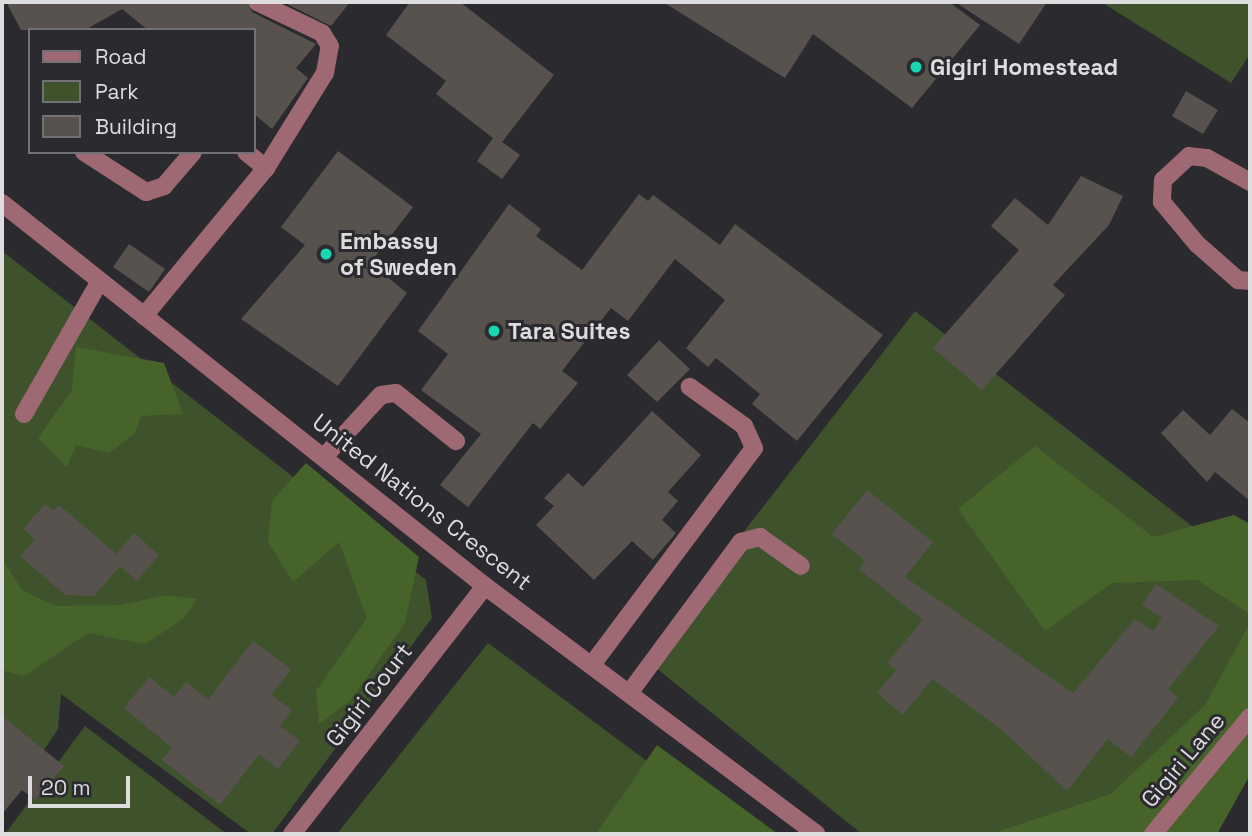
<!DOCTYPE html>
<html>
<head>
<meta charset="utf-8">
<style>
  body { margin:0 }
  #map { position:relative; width:1252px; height:836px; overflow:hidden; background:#2b2a2f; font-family:"Space Grotesk",sans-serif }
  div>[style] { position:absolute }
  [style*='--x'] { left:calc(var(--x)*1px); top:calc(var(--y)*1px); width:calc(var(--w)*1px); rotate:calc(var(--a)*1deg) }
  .green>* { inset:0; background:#3e532c }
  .forest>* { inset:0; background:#466429 }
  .building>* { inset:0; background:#57524e }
  .minor>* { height:18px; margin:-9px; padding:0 9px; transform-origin:9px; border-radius:9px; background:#9e6973 }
  .dots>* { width:19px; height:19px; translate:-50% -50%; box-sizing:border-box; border:4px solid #2b2a2f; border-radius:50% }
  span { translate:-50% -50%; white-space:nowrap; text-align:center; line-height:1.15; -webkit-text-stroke:6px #2b2a2f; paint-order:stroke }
  .poi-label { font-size:23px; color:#dddcdf; font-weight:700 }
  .left { translate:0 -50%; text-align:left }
  .street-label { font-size:23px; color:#dddcdf }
  .frame { position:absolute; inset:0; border:4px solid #dddcdf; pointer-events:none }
  .legend { position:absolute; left:28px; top:28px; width:228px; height:126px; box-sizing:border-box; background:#2b2a2f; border:2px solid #727175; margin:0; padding:9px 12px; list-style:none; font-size:21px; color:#dddcdf }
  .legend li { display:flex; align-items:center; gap:14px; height:35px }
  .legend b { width:35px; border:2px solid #727175 }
  .scale { position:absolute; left:28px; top:776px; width:102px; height:32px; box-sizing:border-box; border:4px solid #dddcdf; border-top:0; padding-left:9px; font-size:21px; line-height:24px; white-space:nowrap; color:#dddcdf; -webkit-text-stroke:5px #2b2a2f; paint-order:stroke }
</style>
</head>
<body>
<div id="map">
  <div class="green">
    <i style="clip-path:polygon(1101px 2px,1250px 2px,1250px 54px,1231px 83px)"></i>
    <i style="clip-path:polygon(2px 251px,426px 580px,432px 618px,272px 834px,251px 834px,61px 694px,58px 729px,2px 813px)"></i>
    <i style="clip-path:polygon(915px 311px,1250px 571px,1250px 688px,1115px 834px,862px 834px,645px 659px)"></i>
    <i style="clip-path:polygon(488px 643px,745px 834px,337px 834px)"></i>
    <i style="clip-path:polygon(85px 726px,227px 834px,5px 834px)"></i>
  </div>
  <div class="forest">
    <i style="clip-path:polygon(76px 347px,164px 363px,183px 414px,141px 416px,135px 433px,109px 453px,76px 445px,67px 467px,38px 438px,72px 390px)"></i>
    <i style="clip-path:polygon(1035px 446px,1153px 537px,1234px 515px,1250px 524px,1250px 614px,1197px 580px,1112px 583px,1045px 631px,958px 509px)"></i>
    <i style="clip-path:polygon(306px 463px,419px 557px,405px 623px,350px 701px,319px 724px,316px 691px,367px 618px,339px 542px,293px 582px,268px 542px,272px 501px)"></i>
    <i style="clip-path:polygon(2px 559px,22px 590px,55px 606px,121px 605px,166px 595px,197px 599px,184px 618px,145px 644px,88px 633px,24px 676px,2px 670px)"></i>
    <i style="clip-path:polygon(1250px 623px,1250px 775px,1217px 834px,991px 834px,1111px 794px,1205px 705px)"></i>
    <i style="clip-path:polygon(657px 745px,744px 809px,778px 834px,596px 834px)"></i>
  </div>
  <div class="building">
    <i style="clip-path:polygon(6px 2px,246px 2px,252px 12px,316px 44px,296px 68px,308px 78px,272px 129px,254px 114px,254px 30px,148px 30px,122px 9px,85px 30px,21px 30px)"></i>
    <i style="clip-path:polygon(283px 2px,350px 2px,331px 26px)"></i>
    <i style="clip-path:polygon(410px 2px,460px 2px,554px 75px,502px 142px,520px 155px,502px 179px,477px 161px,493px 138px,436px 94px,446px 81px,386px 35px)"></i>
    <i style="clip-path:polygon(663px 2px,949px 2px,980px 25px,912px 108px,813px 34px,785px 78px)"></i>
    <i style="clip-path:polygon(955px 2px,1047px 2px,1019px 44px)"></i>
    <i style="clip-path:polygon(1186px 91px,1218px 110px,1203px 134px,1172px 116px)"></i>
    <i style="clip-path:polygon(338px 151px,413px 207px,370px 263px,407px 293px,338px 386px,241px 319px,305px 245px,281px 227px)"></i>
    <i style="clip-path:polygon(1081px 176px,1123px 196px,1109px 225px,1053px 285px,1065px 295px,982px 390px,933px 348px,1019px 250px,991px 226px,1015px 198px,1048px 225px)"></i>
    <i style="clip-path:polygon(639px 194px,648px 201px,653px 195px,720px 245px,735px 224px,883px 335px,797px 441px,752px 404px,760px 394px,716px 358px,708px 367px,686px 348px,725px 300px,675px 259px,628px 321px,611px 308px,562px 371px,578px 383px,540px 429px,533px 423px,468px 507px,440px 485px,481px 434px,421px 390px,448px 354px,418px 331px,509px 204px,541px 229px,536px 236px,582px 270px)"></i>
    <i style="clip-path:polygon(129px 244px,165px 269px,149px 292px,113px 267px)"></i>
    <i style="clip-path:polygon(659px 340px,690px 369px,657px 402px,627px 375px)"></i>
    <i style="clip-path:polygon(1232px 409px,1250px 423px,1250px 501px,1215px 472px,1207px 482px,1161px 433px,1183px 410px,1210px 435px)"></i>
    <i style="clip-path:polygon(652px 411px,701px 455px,668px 492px,678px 501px,662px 520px,676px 533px,653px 560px,632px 541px,594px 580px,536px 525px,554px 506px,544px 498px,568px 473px,583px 487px)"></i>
    <i style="clip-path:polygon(867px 490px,933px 542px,905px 577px,1073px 693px,1135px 619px,1153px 631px,1162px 618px,1142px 605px,1156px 584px,1219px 626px,1168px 689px,1178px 698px,1131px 757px,1108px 739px,1067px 791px,1001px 729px,932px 679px,903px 715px,877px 693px,896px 670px,887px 663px,923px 620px,859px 569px,865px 561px,832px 534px)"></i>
    <i style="clip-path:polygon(45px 504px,53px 511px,59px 505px,116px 554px,134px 533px,159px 555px,137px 581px,120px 566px,94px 596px,65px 595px,20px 556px,35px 539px,23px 529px)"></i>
    <i style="clip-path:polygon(253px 641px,291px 669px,271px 695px,292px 710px,280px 726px,300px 741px,278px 769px,259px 754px,220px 805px,162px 760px,172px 748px,124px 708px,149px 677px,174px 697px,186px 682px,208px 700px)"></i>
    <i style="clip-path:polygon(2px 716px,64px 766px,35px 800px,22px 790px,2px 814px)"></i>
  </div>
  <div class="minor">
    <i style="--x:84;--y:152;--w:74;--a:32.8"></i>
    <i style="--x:146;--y:192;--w:19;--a:-18"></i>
    <i style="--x:164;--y:186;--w:45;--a:-49.5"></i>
    <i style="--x:246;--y:152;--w:26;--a:39"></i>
    <i style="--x:1250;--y:182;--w:49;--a:-150.8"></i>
    <i style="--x:1207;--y:158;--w:18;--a:-174"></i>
    <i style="--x:1189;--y:156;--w:35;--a:137"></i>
    <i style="--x:1163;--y:180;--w:22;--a:93"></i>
    <i style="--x:1162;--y:202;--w:55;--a:50.2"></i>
    <i style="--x:1197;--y:244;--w:55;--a:41.3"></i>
    <i style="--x:1238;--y:280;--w:12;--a:5"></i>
    <i style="--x:2;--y:203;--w:616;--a:38.41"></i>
    <i style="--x:485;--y:586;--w:414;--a:36.8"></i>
    <i style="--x:144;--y:316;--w:192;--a:-50.5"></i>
    <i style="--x:266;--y:168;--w:112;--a:-58.2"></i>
    <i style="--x:325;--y:73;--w:27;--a:-80"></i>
    <i style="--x:330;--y:46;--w:15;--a:-122"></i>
    <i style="--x:322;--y:33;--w:72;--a:-154.5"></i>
    <i style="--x:24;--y:414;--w:153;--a:-60.3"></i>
    <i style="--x:324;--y:457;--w:84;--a:-47.4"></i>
    <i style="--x:381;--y:395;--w:15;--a:-8"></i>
    <i style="--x:396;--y:393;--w:77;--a:38.7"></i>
    <i style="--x:594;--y:662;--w:267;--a:-53.2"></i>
    <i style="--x:754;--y:448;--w:24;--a:-114"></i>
    <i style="--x:744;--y:426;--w:67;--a:-144.2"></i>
    <i style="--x:630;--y:692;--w:187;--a:-53.5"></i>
    <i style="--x:741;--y:542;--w:20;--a:-15"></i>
    <i style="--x:760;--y:537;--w:50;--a:35.3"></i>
    <i style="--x:292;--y:834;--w:314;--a:-52.1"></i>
    <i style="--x:1153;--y:834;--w:152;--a:-50.3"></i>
  </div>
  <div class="dots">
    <i style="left:916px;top:67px;background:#19d5b2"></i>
    <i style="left:326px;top:254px;background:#19d5b2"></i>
    <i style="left:494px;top:331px;background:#19d5b2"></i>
  </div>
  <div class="poi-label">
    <span class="left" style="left:930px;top:67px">Gigiri Homestead</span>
    <span class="left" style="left:340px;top:254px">Embassy<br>of Sweden</span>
    <span class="left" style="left:508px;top:331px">Tara Suites</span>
  </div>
  <div class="street-label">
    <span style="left:422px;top:502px;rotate:38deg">United Nations Crescent</span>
    <span style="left:369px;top:695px;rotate:-52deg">Gigiri Court</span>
    <span style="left:1183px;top:760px;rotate:-50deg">Gigiri Lane</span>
  </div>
  <div class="frame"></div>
  <ul class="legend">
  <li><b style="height:9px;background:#9e6973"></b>Road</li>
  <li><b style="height:19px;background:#3e532c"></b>Park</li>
  <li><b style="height:19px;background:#57524e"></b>Building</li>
  </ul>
  <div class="scale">20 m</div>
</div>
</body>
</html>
